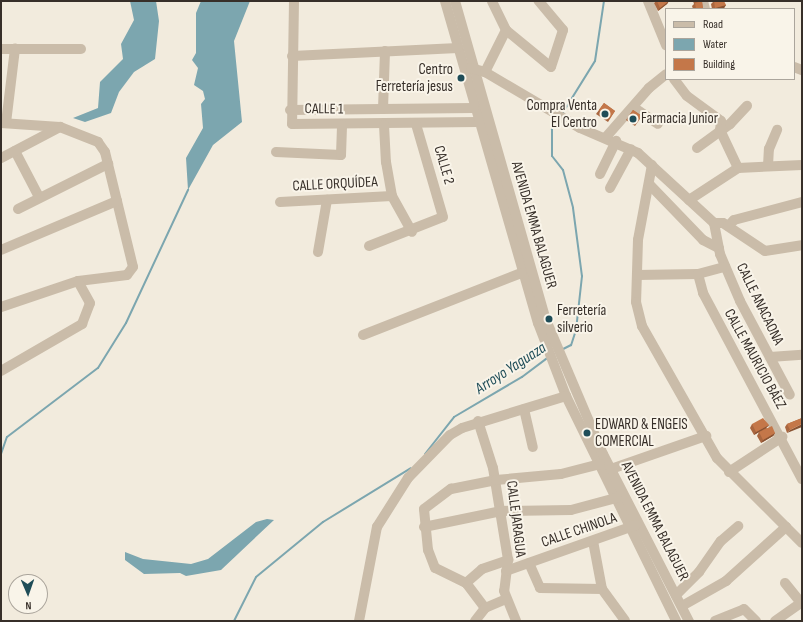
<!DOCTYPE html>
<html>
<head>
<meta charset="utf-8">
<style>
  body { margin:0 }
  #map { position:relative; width:803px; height:622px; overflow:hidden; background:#f2ebdd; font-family:"Sofia Sans Condensed",sans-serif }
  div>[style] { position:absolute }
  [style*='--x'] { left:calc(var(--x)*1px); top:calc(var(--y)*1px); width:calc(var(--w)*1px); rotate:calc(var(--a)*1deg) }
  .water>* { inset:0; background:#7ca6af }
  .stream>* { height:2px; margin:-1px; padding:0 1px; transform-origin:1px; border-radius:1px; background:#7ca6af }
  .minor>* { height:10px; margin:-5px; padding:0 5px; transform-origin:5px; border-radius:5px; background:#cabca9 }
  .wall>* { inset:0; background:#a9663f }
  .shaded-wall>* { inset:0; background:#895333 }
  .building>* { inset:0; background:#c47749 }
  .dots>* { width:11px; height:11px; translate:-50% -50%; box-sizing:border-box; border:2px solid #f9f4e9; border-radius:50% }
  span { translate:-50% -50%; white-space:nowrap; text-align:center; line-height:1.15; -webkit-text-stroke:4px #f9f4e9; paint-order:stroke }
  .poi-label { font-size:15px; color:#372f29 }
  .right { translate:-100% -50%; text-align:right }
  .left { translate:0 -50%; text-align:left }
  .street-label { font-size:15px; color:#372f29 }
  .water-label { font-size:16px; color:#1f4d58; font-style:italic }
  .frame { position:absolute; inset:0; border:2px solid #372f29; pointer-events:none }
  .legend { position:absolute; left:665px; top:8px; width:130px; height:72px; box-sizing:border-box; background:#f9f4e9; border:1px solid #aba59c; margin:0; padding:5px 7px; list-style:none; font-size:12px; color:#372f29 }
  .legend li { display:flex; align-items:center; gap:8px; height:20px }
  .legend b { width:20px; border:1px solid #aba59c }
  .north { position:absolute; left:8px; top:574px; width:40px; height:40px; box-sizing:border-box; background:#f9f4e9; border:1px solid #aba59c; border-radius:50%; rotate:178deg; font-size:11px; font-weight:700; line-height:16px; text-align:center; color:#372f29 }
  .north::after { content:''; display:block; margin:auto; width:14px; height:18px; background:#1f4d58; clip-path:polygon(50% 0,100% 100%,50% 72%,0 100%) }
</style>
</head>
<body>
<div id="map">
  <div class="water">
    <i style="clip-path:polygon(130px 1px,156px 1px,159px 21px,155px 59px,134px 72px,119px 92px,111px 113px,85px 122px,73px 118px,98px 108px,100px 82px,123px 59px,121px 44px,134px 20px)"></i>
    <i style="clip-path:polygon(201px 1px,250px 1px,234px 41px,242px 122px,213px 145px,188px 190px,186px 158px,203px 128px,201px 104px,205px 99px,203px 91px,194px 85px,198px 68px,192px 60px,196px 53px,196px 13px)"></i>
    <i style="clip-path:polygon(267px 519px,274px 520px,221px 570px,186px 576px,180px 573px,144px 574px,125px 560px,125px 552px,143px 559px,191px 564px,208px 559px,256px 522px)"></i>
  </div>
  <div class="stream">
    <i style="--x:562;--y:114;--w:62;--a:-58.1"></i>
    <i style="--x:595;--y:61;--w:61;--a:-81.5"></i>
    <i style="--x:558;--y:119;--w:12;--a:121"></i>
    <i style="--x:552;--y:129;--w:27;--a:90"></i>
    <i style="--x:552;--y:156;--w:18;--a:52"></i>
    <i style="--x:563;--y:170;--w:39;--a:75"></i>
    <i style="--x:573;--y:208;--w:69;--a:82.5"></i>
    <i style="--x:582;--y:276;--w:54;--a:96.3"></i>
    <i style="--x:576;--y:330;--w:16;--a:108"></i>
    <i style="--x:571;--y:345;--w:11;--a:153"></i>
    <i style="--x:1;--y:454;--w:18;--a:-71"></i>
    <i style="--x:7;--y:437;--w:114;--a:-37.2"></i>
    <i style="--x:98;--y:368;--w:53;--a:-58.1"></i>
    <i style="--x:126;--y:323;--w:147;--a:-65"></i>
    <i style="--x:425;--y:454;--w:47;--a:-51.9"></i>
    <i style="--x:454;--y:417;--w:79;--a:-30.5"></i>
    <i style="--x:522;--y:377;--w:31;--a:-37"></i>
    <i style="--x:234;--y:621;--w:49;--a:-63.4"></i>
    <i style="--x:256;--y:577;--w:87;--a:-39.4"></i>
    <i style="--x:323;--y:522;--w:103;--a:-31.5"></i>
  </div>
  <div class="minor">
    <i style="--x:294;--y:1;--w:123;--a:90.9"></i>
    <i style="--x:292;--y:124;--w:186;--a:-0.6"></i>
    <i style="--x:445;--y:1;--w:335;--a:73.9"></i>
    <i style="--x:538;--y:323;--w:78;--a:69"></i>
    <i style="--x:566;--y:396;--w:250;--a:63.9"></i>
    <i style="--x:455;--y:1;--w:332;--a:74.1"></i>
    <i style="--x:546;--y:320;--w:146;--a:67"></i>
    <i style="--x:603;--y:454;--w:188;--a:62.8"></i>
    <i style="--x:648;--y:1;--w:48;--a:67.8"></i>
    <i style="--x:703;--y:1;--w:8;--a:76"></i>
    <i style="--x:506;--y:30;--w:58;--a:39.4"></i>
    <i style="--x:551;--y:67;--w:39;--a:-72"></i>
    <i style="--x:563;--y:30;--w:38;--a:-130"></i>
    <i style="--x:1;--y:49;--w:80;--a:0"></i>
    <i style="--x:292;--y:56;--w:166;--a:-2.8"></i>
    <i style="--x:794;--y:67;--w:9;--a:21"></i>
    <i style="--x:471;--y:68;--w:15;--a:16"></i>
    <i style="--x:485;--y:72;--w:110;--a:30.5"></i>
    <i style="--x:580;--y:128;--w:63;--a:23.3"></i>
    <i style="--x:638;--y:153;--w:103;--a:42.6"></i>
    <i style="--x:485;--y:72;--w:47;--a:-63.4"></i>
    <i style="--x:506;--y:30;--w:32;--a:-116"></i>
    <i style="--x:674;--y:79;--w:21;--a:53"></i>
    <i style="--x:687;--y:96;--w:42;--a:36.3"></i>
    <i style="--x:721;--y:121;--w:9;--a:96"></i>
    <i style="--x:720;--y:130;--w:42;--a:64.7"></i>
    <i style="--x:633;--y:107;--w:30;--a:34"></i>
    <i style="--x:383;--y:109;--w:58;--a:-88"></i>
    <i style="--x:290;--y:110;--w:184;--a:-0.6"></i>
    <i style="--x:1;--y:123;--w:59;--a:3.9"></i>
    <i style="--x:60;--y:127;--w:41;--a:21.5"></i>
    <i style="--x:98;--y:142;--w:12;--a:55"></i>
    <i style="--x:105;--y:152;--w:118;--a:76.3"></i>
    <i style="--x:133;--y:267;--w:10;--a:127"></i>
    <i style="--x:127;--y:275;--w:49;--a:173"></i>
    <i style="--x:78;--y:281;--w:81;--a:161.3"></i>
    <i style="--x:6;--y:123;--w:75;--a:-83.1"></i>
    <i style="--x:384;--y:125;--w:37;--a:87"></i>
    <i style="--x:386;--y:162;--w:35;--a:80"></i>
    <i style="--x:392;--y:196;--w:41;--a:60.9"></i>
    <i style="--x:606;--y:137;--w:65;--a:-48.7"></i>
    <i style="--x:649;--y:88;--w:22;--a:-39"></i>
    <i style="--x:697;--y:148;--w:41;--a:-36"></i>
    <i style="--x:730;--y:124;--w:25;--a:-47"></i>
    <i style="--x:15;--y:151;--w:52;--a:62.4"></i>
    <i style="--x:276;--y:152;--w:65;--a:2.6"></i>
    <i style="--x:341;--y:155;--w:30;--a:-88"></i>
    <i style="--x:1;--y:158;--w:67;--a:-27.7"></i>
    <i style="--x:652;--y:165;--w:76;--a:100.6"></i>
    <i style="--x:638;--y:240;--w:62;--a:91.8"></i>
    <i style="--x:636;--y:302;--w:25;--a:76"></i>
    <i style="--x:642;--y:326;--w:152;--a:60.4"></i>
    <i style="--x:717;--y:458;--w:120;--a:45"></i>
    <i style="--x:768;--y:166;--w:17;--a:-87"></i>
    <i style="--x:769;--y:149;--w:21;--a:-67"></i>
    <i style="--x:600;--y:174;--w:37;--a:-64"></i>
    <i style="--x:649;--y:184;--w:78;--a:46"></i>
    <i style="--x:703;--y:240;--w:18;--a:27"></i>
    <i style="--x:610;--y:188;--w:44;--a:-61.7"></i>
    <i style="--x:689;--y:200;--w:59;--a:-33.1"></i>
    <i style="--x:738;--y:168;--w:64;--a:-2.7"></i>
    <i style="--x:280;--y:202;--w:112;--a:-3.1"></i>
    <i style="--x:18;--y:209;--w:101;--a:-26.6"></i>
    <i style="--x:714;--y:223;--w:32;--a:79"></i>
    <i style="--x:720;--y:254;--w:51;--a:66.9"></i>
    <i style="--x:740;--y:301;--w:106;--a:62"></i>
    <i style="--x:714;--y:223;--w:9;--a:0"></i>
    <i style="--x:723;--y:223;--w:50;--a:33.7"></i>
    <i style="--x:765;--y:251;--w:37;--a:-9"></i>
    <i style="--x:728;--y:226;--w:8;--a:-45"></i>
    <i style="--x:734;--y:220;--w:70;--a:-14.8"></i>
    <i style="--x:369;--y:246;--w:79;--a:-21.4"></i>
    <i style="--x:443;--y:217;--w:97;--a:-106.2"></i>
    <i style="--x:1;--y:250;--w:126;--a:-22.9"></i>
    <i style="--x:318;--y:252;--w:53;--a:-80.2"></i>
    <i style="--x:698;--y:274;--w:20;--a:75"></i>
    <i style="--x:703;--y:293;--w:211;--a:62"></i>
    <i style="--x:637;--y:275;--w:61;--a:-0.9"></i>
    <i style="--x:698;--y:274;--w:28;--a:-15"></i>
    <i style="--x:363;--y:335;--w:170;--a:-21.4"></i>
    <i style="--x:770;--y:357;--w:32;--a:-4"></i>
    <i style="--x:1;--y:371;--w:94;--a:-30.1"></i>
    <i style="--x:82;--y:324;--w:22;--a:-69"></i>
    <i style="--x:90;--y:303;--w:25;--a:-119"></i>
    <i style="--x:524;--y:409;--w:39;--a:77"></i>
    <i style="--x:478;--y:421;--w:49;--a:72.3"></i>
    <i style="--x:493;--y:468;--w:93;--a:80.7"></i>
    <i style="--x:508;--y:560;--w:31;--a:97"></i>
    <i style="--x:504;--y:591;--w:32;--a:68"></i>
    <i style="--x:611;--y:469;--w:101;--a:-19.2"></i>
    <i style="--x:729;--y:472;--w:64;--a:-33.4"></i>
    <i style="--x:424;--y:527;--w:79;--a:-11.7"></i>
    <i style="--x:501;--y:511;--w:70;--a:-0.8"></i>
    <i style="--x:571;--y:510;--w:47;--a:-14.9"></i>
    <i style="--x:593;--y:541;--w:49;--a:79.4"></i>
    <i style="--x:602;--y:589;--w:39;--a:54"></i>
    <i style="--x:529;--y:563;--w:27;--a:66"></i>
    <i style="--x:540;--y:588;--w:62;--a:0.9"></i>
    <i style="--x:506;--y:571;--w:138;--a:-19.5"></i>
    <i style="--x:466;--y:583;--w:21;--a:-41"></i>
    <i style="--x:482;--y:569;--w:28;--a:-19"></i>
    <i style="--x:785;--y:583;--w:27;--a:51"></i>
    <i style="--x:676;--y:595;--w:33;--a:-45"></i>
    <i style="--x:699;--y:572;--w:38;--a:-55"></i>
    <i style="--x:721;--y:541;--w:23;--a:-41"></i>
    <i style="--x:682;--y:606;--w:51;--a:-29.6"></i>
    <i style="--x:726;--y:581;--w:81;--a:-42"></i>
    <i style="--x:485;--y:608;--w:31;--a:-127"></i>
    <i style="--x:466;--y:583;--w:34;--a:-154"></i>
    <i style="--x:435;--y:568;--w:19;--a:-111"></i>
    <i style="--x:428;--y:550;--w:41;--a:-95.6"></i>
    <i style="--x:424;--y:509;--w:34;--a:-37"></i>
    <i style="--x:451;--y:489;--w:46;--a:-11.3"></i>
    <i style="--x:496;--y:480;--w:65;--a:-5.3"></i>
    <i style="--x:561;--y:474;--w:40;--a:-14.4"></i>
    <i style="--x:359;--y:621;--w:96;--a:-79.2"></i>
    <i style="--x:377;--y:527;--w:58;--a:-57.7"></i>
    <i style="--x:408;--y:478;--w:60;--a:-45.7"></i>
    <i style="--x:450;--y:435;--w:14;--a:-30"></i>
    <i style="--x:462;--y:428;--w:109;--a:-17.1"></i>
    <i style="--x:475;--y:621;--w:16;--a:-52"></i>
    <i style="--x:485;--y:608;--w:23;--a:-23"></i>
    <i style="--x:715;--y:621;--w:31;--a:-22"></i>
    <i style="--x:744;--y:609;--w:17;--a:45"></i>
    <i style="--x:775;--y:621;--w:32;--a:-35"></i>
  </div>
  <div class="wall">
    <i style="clip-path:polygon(656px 1px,669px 1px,667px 4px,658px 11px,654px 3px)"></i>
    <i style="clip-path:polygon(693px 1px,703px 1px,702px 2px,703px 9px,693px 9px,692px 6px,694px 4px)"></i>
    <i style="clip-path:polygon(714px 1px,726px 5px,724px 8px,712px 9px,711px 4px)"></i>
    <i style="clip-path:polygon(604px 103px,615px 111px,608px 122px,596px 114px)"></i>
    <i style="clip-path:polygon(633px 110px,642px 116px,635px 126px,626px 120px)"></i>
    <i style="clip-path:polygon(802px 418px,787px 433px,785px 427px,787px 424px)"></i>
    <i style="clip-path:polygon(752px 424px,769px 425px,766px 428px,775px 433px,773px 436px,761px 443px,757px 436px,759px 432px,754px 435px,750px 428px)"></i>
  </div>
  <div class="shaded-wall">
    <i style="clip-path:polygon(669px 1px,667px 4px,658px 11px,660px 8px)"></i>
    <i style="clip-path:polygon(726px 5px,724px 8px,714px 9px,715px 8px)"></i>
    <i style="clip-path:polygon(802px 424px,802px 427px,787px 433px,790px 430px)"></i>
    <i style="clip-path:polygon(769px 425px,766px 428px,754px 435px,756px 432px)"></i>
    <i style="clip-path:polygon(775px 433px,773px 436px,761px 443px,763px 440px)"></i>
  </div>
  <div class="building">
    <i style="clip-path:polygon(657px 1px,669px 1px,660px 8px)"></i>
    <i style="clip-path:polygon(702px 1px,703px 9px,696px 9px,695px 3px)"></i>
    <i style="clip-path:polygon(714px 1px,724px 1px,726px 5px,715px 8px)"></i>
    <i style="clip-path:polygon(604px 103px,615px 111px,610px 118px,599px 110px)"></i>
    <i style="clip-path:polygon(633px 110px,642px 116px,637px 122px,628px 117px)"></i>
    <i style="clip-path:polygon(763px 418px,769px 425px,756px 432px,752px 424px)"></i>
    <i style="clip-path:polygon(802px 418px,802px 424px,790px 430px,787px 424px)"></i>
    <i style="clip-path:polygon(772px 426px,775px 433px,763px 440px,759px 432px)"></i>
  </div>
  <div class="dots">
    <i style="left:461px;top:78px;background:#1f4d58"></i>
    <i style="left:605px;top:114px;background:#1f4d58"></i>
    <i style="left:633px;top:119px;background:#1f4d58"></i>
    <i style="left:549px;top:319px;background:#1f4d58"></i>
    <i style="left:587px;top:433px;background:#1f4d58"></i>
  </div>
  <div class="poi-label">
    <span class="right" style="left:453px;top:78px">Centro<br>Ferretería jesus</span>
    <span class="right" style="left:597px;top:114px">Compra Venta<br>El Centro</span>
    <span class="left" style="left:641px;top:119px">Farmacia Junior</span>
    <span class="left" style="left:557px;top:319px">Ferretería<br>silverio</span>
    <span class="left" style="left:595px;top:433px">EDWARD &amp; ENGElS<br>COMERCIAL</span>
  </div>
  <div class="street-label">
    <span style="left:324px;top:109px;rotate:1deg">CALLE 1</span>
    <span style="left:444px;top:165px;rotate:74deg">CALLE 2</span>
    <span style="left:335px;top:184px;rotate:-3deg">CALLE ORQUÍDEA</span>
    <span style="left:534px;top:225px;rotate:74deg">AVENIDA EMMA BALAGUER</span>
    <span style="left:760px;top:304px;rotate:64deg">CALLE ANACAONA</span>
    <span style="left:755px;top:359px;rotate:61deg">CALLE MAURICIO BÁEZ</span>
    <span style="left:516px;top:519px;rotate:83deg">CALLE JARAGUA</span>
    <span style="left:655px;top:521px;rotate:63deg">AVENIDA EMMA BALAGUER</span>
    <span style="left:579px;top:530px;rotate:-19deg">CALLE CHINOLA</span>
  </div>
  <div class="water-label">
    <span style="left:511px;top:369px;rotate:-33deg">Arroyo Yaguaza</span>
  </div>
  <div class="frame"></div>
  <ul class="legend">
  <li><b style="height:5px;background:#cabca9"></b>Road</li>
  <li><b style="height:11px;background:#7ca6af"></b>Water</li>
  <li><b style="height:11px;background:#c47749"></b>Building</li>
  </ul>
  <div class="north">N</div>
</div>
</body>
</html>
